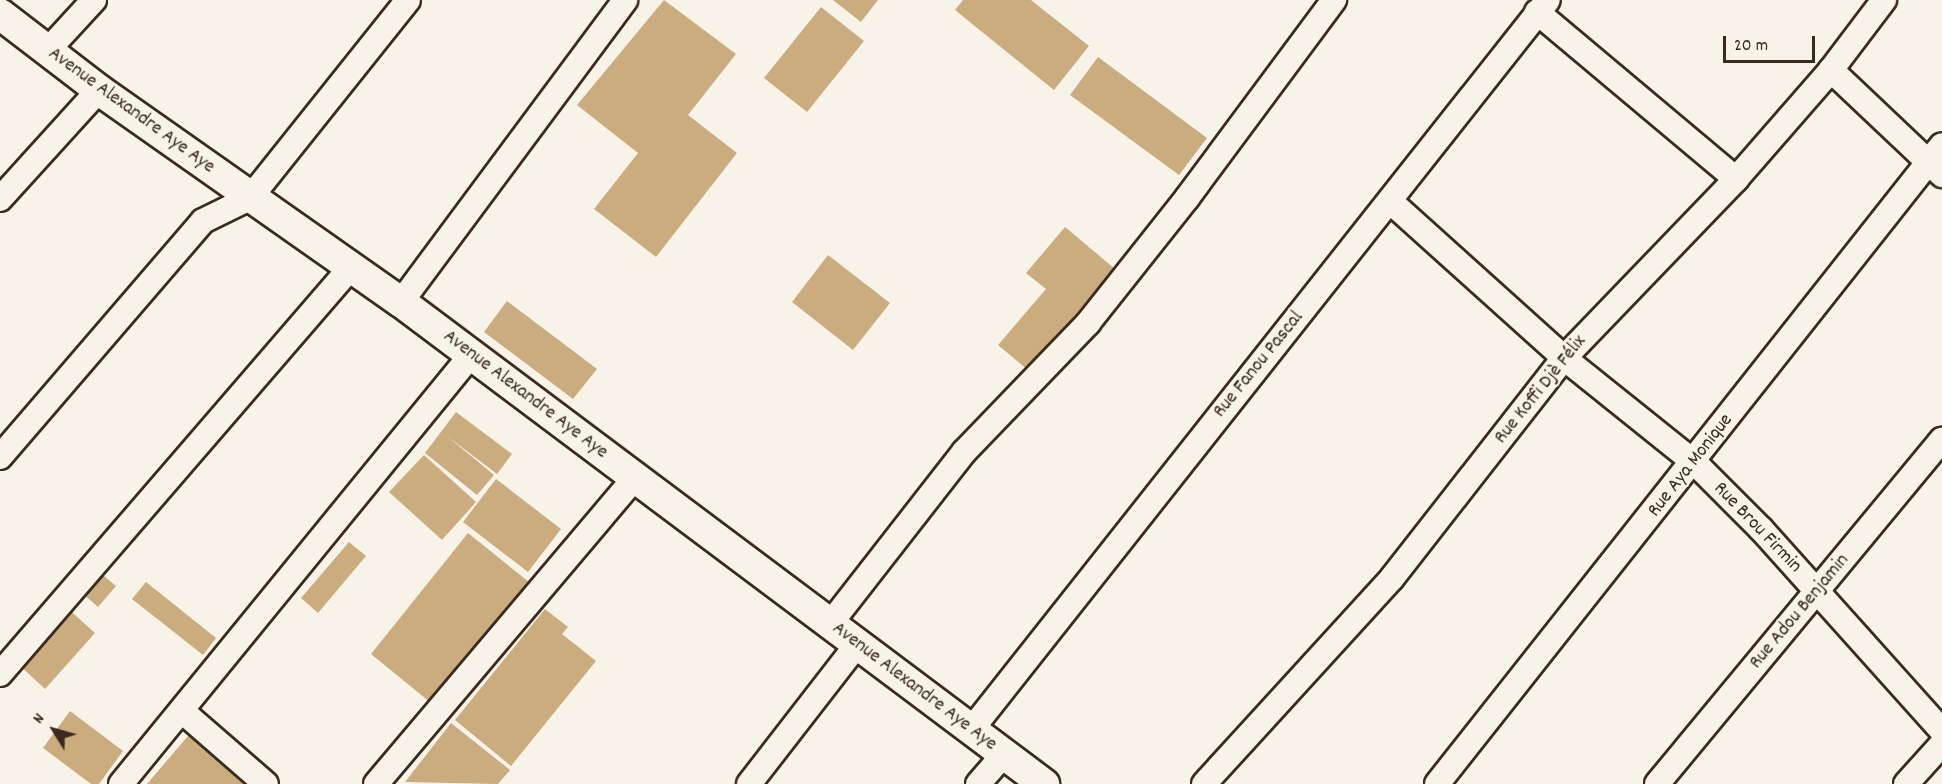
<!DOCTYPE html>
<html>
<head>
<meta charset="utf-8">
<style>
  body { margin:0 }
  #map { position:relative; width:1942px; height:784px; overflow:hidden; background:#f7f3e8; font-family:Dekko,sans-serif }
  div>[style] { position:absolute }
  [style*='--x'] { left:calc(var(--x)*1px); top:calc(var(--y)*1px); width:calc(var(--w)*1px); rotate:calc(var(--a)*1deg) }
  .building>* { inset:0; background:#caac7f }
  .roads { filter:drop-shadow(2px 0 #3b2a1e) drop-shadow(-2px 0 #3b2a1e) drop-shadow(0 2px #3b2a1e) drop-shadow(0 -2px #3b2a1e) }
  .minor>* { height:24px; margin:-12px; padding:0 12px; transform-origin:12px; border-radius:12px; background:#f7f3e8 }
  .tertiary>* { height:30px; margin:-15px; padding:0 15px; transform-origin:15px; border-radius:15px; background:#f7f3e8 }
  span { translate:-50% -50%; white-space:nowrap; text-align:center; line-height:1.15; -webkit-text-stroke:4.5px #f7f3e8; paint-order:stroke }
  .street-label { font-size:20px; color:#3b2a1e }
  .north { position:absolute; left:24px; top:700px; width:60px; height:60px; -webkit-text-stroke:4px #f7f3e8; paint-order:stroke; rotate:307deg; font-size:16px; font-weight:700; line-height:24px; text-align:center; color:#3b2a1e }
  .north::after { content:''; display:block; margin:auto; width:21px; height:27px; background:#3b2a1e; clip-path:polygon(50% 0,100% 100%,50% 72%,0 100%) }
  .scale { position:absolute; left:1723px; top:36px; width:92px; height:27px; box-sizing:border-box; border:3px solid #3b2a1e; border-top:0; padding-left:8px; font-size:18px; line-height:21px; white-space:nowrap; color:#3b2a1e; -webkit-text-stroke:4px #f7f3e8; paint-order:stroke }
</style>
</head>
<body>
<div id="map">
  <div class="building">
    <i style="clip-path:polygon(664px 0,736px 54px,688px 115px,737px 153px,656px 257px,594px 209px,638px 153px,577px 105px)"></i>
    <i style="clip-path:polygon(833px 0,878px 0,861px 22px)"></i>
    <i style="clip-path:polygon(963px 0,1031px 0,1089px 46px,1054px 90px,955px 10px)"></i>
    <i style="clip-path:polygon(821px 7px,864px 41px,807px 112px,764px 78px)"></i>
    <i style="clip-path:polygon(1098px 57px,1207px 138px,1179px 175px,1070px 95px)"></i>
    <i style="clip-path:polygon(1065px 227px,1115px 269px,1028px 370px,998px 345px,1046px 289px,1026px 273px)"></i>
    <i style="clip-path:polygon(828px 255px,890px 303px,853px 350px,792px 302px)"></i>
    <i style="clip-path:polygon(507px 301px,597px 369px,573px 399px,484px 332px)"></i>
    <i style="clip-path:polygon(456px 412px,512px 454px,497px 474px,447px 436px,494px 475px,477px 495px,425px 453px)"></i>
    <i style="clip-path:polygon(424px 455px,476px 502px,442px 540px,389px 492px)"></i>
    <i style="clip-path:polygon(496px 479px,561px 529px,528px 572px,463px 522px)"></i>
    <i style="clip-path:polygon(468px 533px,529px 582px,431px 703px,371px 654px)"></i>
    <i style="clip-path:polygon(349px 542px,366px 556px,318px 613px,301px 598px)"></i>
    <i style="clip-path:polygon(98px 571px,116px 586px,98px 607px,81px 592px)"></i>
    <i style="clip-path:polygon(146px 582px,216px 638px,203px 655px,132px 599px)"></i>
    <i style="clip-path:polygon(66px 607px,95px 633px,45px 689px,17px 663px)"></i>
    <i style="clip-path:polygon(545px 609px,568px 627px,562px 634px,596px 661px,511px 766px,455px 720px)"></i>
    <i style="clip-path:polygon(70px 711px,123px 751px,99px 784px,91px 784px,43px 748px)"></i>
    <i style="clip-path:polygon(451px 723px,510px 770px,498px 784px,405px 782px)"></i>
    <i style="clip-path:polygon(194px 729px,257px 784px,147px 784px)"></i>
  </div>
  <div class="roads">
    <div class="minor">
      <i style="--x:1537;--y:12;--w:260;--a:40"></i>
      <i style="--x:48;--y:50;--w:68;--a:-47.4"></i>
      <i style="--x:1831;--y:70;--w:153;--a:43.4"></i>
      <i style="--x:0;--y:199;--w:147;--a:-47.8"></i>
      <i style="--x:1391;--y:202;--w:233;--a:42"></i>
      <i style="--x:1564;--y:358;--w:166;--a:38.7"></i>
      <i style="--x:1694;--y:462;--w:95;--a:45"></i>
      <i style="--x:1761;--y:529;--w:271;--a:48.1"></i>
      <i style="--x:401;--y:302;--w:376;--a:-53.4"></i>
      <i style="--x:0;--y:457;--w:311;--a:-49.3"></i>
      <i style="--x:203;--y:221;--w:52;--a:-26.1"></i>
      <i style="--x:250;--y:198;--w:253;--a:-51.4"></i>
      <i style="--x:830;--y:624;--w:218;--a:-52.1"></i>
      <i style="--x:964;--y:452;--w:179;--a:-46.1"></i>
      <i style="--x:1088;--y:323;--w:159;--a:-51.6"></i>
      <i style="--x:1187;--y:198;--w:247;--a:-53.4"></i>
      <i style="--x:0;--y:674;--w:539;--a:-49.21"></i>
      <i style="--x:182;--y:711;--w:111;--a:41"></i>
      <i style="--x:971;--y:730;--w:930;--a:-51.68"></i>
      <i style="--x:121;--y:784;--w:554;--a:-50.79"></i>
      <i style="--x:376;--y:784;--w:401;--a:-49.8"></i>
      <i style="--x:749;--y:784;--w:176;--a:-52.2"></i>
      <i style="--x:978;--y:784;--w:40;--a:-49"></i>
      <i style="--x:1204;--y:784;--w:279;--a:-47.6"></i>
      <i style="--x:1392;--y:578;--w:279;--a:-52"></i>
      <i style="--x:1564;--y:358;--w:248;--a:-46.1"></i>
      <i style="--x:1736;--y:179;--w:145;--a:-48.9"></i>
      <i style="--x:1831;--y:70;--w:88;--a:-52.9"></i>
      <i style="--x:1437;--y:784;--w:814;--a:-51.68"></i>
      <i style="--x:1657;--y:784;--w:447;--a:-50.4"></i>
      <i style="--x:1906;--y:784;--w:54;--a:-48"></i>
    </div>
    <div class="tertiary">
      <i style="--x:0;--y:14;--w:125;--a:37.5"></i>
      <i style="--x:99;--y:90;--w:369;--a:35.1"></i>
      <i style="--x:401;--y:302;--w:804;--a:36.86"></i>
    </div>
  </div>
  <div class="street-label">
    <span style="left:131px;top:111px;rotate:36deg">Avenue Alexandre Aye Aye</span>
    <span style="left:1259px;top:365px;rotate:-51deg">Rue Fanou Pascal</span>
    <span style="left:1541px;top:390px;rotate:-51deg">Rue Koffi Djè Félix</span>
    <span style="left:525px;top:395px;rotate:37deg">Avenue Alexandre Aye Aye</span>
    <span style="left:1691px;top:466px;rotate:-52deg">Rue Aya Monique</span>
    <span style="left:1757px;top:528px;rotate:46deg">Rue Brou Firmin</span>
    <span style="left:1800px;top:612px;rotate:-50deg">Rue Adou Benjamin</span>
    <span style="left:914px;top:687px;rotate:37deg">Avenue Alexandre Aye Aye</span>
  </div>
  <div class="north">N</div>
  <div class="scale">20 m</div>
</div>
</body>
</html>
